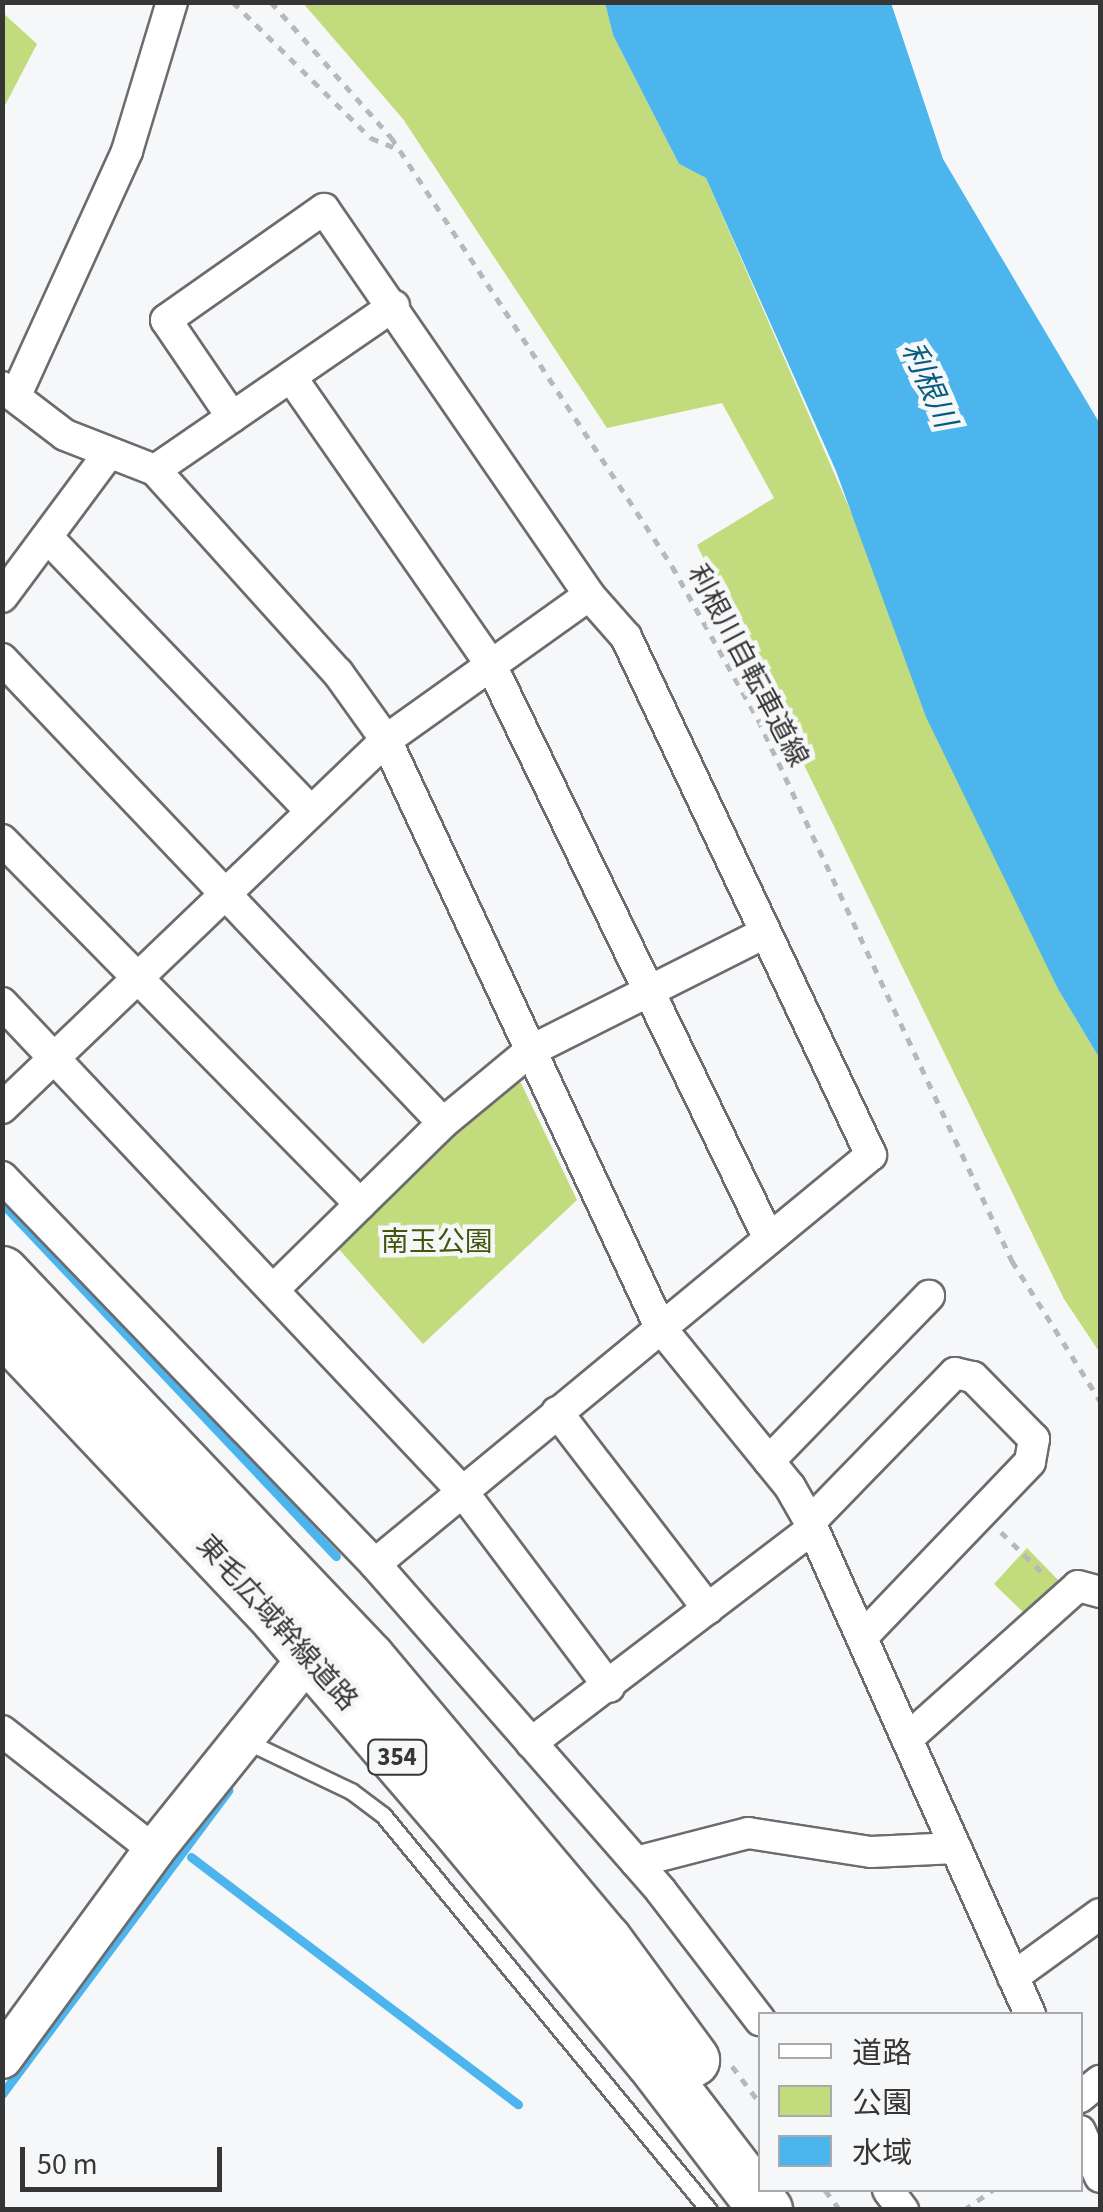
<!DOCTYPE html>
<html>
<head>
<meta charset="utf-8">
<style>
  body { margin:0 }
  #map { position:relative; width:1103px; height:2212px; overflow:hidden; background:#f6f7f8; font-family:"Source Sans 3","Noto Sans JP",sans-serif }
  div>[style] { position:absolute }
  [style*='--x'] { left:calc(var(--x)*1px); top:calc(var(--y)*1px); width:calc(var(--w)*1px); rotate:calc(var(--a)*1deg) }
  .green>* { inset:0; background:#c2db7c }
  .water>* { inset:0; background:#4cb5ed }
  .stream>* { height:9px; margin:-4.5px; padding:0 4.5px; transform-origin:4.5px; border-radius:4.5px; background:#4cb5ed }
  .path>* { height:5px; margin-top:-2.5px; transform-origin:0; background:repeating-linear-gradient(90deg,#b7b8b9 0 8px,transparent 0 16px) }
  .roads { filter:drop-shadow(2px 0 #6c6c6e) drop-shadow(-2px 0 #6c6c6e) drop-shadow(0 2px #6c6c6e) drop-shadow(0 -2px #6c6c6e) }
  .lane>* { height:15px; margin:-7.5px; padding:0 7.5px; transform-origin:7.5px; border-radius:7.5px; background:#fff }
  .street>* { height:30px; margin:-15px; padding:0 15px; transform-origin:15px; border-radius:15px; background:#fff }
  .secondary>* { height:40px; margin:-20px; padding:0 20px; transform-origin:20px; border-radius:20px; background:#fff }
  .highway>* { height:52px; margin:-26px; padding:0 26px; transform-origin:26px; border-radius:26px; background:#fff }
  span { translate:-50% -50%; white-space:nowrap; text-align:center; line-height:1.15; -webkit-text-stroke:9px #f6f7f8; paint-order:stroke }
  .shield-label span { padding:2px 8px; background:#f6f7f8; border:2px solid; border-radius:8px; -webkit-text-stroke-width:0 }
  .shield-label { font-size:25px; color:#363637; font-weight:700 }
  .street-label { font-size:28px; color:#363637 }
  .park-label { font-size:28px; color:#46540d }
  .water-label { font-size:30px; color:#065c81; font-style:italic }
  .frame { position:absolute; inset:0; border:5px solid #363637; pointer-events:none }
  .legend { position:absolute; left:758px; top:2012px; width:325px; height:180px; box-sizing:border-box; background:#f6f7f8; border:2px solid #a9aaab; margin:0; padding:12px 18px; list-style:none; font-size:30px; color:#363637 }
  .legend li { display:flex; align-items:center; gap:20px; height:50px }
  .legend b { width:50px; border:2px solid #a9aaab }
  .scale { position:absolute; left:20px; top:2147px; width:202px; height:45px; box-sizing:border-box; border:5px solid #363637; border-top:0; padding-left:12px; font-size:30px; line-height:35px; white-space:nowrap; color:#363637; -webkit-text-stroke:8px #f6f7f8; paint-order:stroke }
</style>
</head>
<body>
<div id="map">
  <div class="green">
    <i style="clip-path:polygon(303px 3px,605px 3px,613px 35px,679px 164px,706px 178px,1058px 989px,1100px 1059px,1100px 1353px,1064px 1299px,697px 545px,774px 498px,722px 403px,607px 428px,403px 119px)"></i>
    <i style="clip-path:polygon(3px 13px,37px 44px,3px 109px)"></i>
    <i style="clip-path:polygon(521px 1083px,577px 1200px,423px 1344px,337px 1247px,509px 1084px)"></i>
    <i style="clip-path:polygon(1027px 1548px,1062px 1584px,1026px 1615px,994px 1584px)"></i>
  </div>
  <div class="water">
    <i style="clip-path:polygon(605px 3px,891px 3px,943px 159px,1100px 424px,1100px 1059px,1058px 989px,926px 717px,836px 471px,706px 178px,679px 164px,613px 35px)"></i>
  </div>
  <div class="stream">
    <i style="--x:2;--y:1203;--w:486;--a:46.6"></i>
    <i style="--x:191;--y:1857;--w:410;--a:37.1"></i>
    <i style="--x:2;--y:2094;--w:379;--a:-53.3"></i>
  </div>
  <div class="path">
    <i style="--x:233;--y:2;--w:194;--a:44.6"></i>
    <i style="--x:371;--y:138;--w:31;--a:22"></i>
    <i style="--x:271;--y:2;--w:181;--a:48.4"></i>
    <i style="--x:391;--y:137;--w:513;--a:56.77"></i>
    <i style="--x:672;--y:566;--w:176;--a:60.7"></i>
    <i style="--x:758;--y:719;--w:599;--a:64.89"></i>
    <i style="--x:1012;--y:1261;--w:165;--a:57.8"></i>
    <i style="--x:1001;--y:1532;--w:64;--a:44.4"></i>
    <i style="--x:732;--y:2066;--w:46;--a:52.9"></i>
    <i style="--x:825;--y:2190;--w:25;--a:53"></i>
    <i style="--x:964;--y:2210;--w:35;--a:-35"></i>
  </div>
  <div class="roads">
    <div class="lane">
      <i style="--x:244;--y:1740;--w:119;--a:25.5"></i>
      <i style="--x:351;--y:1791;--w:40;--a:37"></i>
      <i style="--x:383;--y:1815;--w:512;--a:50.47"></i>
    </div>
    <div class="street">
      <i style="--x:291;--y:377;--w:351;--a:55.2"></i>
      <i style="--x:491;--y:665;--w:633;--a:64.16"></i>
      <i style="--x:2;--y:387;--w:79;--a:37.3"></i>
      <i style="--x:65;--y:435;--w:97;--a:21.3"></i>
      <i style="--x:155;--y:470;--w:273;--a:48"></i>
      <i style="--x:338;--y:673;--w:82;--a:54.4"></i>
      <i style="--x:386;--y:740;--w:648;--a:64.98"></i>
      <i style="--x:660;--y:1327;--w:206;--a:50.9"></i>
      <i style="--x:790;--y:1487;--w:40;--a:60.3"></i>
      <i style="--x:810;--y:1522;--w:539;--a:65.91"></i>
      <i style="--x:16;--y:395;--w:268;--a:-65.5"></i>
      <i style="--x:127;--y:151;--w:156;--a:-73.2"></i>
      <i style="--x:232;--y:417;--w:117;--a:-124.2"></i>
      <i style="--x:166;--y:320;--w:193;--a:-35.1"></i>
      <i style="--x:324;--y:209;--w:468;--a:55.5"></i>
      <i style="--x:589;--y:595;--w:56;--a:48.6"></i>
      <i style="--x:626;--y:637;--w:573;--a:64.69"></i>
      <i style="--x:871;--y:1155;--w:643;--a:140.49"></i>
      <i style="--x:155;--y:470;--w:290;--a:-34.5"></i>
      <i style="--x:47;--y:537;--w:379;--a:46.1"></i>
      <i style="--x:2;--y:597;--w:179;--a:-53.4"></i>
      <i style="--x:2;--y:659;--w:640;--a:46.46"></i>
      <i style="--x:2;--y:840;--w:511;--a:45.48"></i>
      <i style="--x:2;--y:1003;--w:671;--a:46.69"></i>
      <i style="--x:462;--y:1491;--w:245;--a:53.1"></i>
      <i style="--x:2;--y:1108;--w:532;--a:-43.78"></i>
      <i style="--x:386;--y:740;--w:249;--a:-35.5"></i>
      <i style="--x:2;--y:1177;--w:537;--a:46.06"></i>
      <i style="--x:375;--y:1564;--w:434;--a:48.8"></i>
      <i style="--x:661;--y:1891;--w:163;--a:52.5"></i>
      <i style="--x:276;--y:1287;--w:234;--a:-44.5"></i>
      <i style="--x:443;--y:1123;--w:113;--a:-39.6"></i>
      <i style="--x:530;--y:1051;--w:263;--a:-26.7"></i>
      <i style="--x:557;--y:1412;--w:248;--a:52.5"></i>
      <i style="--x:769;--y:1461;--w:230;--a:-45.9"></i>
      <i style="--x:810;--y:1522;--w:208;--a:-45.8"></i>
      <i style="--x:955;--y:1373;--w:18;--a:13"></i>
      <i style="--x:973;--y:1377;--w:87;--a:45.5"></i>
      <i style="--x:1034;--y:1439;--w:23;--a:100"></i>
      <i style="--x:1030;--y:1462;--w:238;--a:133.8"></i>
      <i style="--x:2;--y:1731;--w:193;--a:38.1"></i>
      <i style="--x:907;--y:1739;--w:229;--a:-41.8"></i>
      <i style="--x:1078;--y:1586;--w:23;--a:15"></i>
      <i style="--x:531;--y:1743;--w:353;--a:-37.3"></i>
      <i style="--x:636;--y:1862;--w:116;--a:-14.5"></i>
      <i style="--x:748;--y:1833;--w:124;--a:8.8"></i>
      <i style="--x:871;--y:1852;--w:85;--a:-2.7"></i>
      <i style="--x:1013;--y:1977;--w:107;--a:-35.9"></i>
      <i style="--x:1080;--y:2097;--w:26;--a:-39"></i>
      <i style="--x:1080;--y:2131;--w:50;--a:66.5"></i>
      <i style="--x:888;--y:2190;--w:25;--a:53"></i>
    </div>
    <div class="secondary">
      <i style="--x:2;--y:2058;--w:258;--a:-53.8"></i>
      <i style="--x:154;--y:1850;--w:276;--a:-51.2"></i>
    </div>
    <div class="highway">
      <i style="--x:2;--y:1273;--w:531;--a:46.45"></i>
      <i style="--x:368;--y:1658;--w:368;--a:50"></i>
      <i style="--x:605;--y:1940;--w:149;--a:53.7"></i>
      <i style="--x:2;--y:1327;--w:400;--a:46.6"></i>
      <i style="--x:277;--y:1618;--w:267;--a:49.3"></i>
      <i style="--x:451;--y:1820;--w:314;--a:50.2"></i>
      <i style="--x:652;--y:2061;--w:188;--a:52.6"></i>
    </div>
  </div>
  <div class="shield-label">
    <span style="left:397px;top:1757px">354</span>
  </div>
  <div class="street-label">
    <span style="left:748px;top:666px;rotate:62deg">利根川自転車道線</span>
    <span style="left:277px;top:1623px;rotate:48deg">東毛広域幹線道路</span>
  </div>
  <div class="park-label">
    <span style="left:437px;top:1242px">南玉公園</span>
  </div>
  <div class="water-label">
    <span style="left:928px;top:385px;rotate:66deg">利根川</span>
  </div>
  <div class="frame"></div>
  <ul class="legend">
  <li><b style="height:12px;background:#fff"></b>道路</li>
  <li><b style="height:28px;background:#c2db7c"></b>公園</li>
  <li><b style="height:28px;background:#4cb5ed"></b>水域</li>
  </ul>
  <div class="scale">50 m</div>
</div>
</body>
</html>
